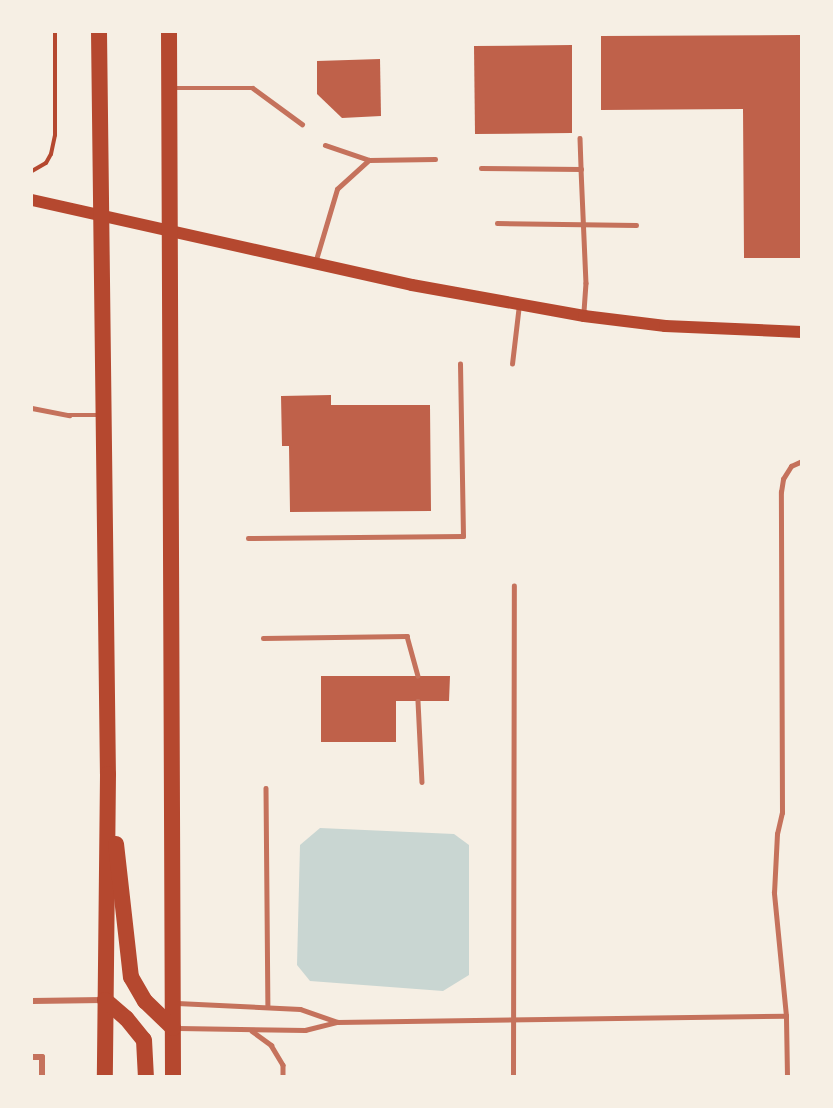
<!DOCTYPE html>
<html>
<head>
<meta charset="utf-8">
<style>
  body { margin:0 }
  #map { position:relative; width:833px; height:1108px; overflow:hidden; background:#f6efe4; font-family:"Space Grotesk",sans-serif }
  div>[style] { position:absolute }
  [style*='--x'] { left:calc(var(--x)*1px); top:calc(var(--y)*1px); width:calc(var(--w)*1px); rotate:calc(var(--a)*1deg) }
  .water>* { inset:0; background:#c9d6d2 }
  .building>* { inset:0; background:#bf614a }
  .path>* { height:4px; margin:-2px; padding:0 2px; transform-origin:2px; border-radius:2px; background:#b5482f }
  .service>* { height:4.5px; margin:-2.25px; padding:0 2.25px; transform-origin:2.25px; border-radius:2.25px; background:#c5725c }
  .minor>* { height:6px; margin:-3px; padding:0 3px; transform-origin:3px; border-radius:3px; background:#c5725c }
  .secondary>* { height:12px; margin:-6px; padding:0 6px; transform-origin:6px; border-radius:6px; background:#b5482f }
  .trunk>* { height:16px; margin:-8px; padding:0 8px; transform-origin:8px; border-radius:8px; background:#b5482f }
  span { translate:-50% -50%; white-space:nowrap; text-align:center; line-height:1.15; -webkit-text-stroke:5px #f6efe4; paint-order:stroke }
  .frame { position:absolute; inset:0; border:33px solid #f6efe4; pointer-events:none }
</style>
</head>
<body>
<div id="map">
  <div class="water">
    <i style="clip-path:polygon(320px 828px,454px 834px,469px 845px,469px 975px,443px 991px,310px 981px,297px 965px,300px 845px)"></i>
  </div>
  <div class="building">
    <i style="clip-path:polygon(802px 35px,802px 258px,744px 258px,743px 109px,601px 110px,601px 36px)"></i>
    <i style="clip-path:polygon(572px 45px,572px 133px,475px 134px,474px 46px)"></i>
    <i style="clip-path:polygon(380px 59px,381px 116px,342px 118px,317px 94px,317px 61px)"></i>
    <i style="clip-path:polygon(331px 395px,331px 405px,430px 405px,431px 511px,290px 512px,289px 446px,282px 446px,281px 396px)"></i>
    <i style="clip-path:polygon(321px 676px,450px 676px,449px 701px,396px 701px,396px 742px,321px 742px)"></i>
  </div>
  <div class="path">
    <i style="--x:32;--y:171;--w:16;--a:-30"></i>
    <i style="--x:46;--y:163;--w:10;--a:-61"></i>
    <i style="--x:51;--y:154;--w:19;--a:-78"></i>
    <i style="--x:55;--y:135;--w:103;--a:-90"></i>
  </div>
  <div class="service">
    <i style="--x:172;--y:88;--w:81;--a:0"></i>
    <i style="--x:253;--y:88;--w:61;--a:36.3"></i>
    <i style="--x:580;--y:138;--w:31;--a:88"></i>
    <i style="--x:325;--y:145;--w:46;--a:18.8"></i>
    <i style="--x:369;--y:160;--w:66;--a:-0.9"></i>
    <i style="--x:481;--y:168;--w:100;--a:0.6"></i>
    <i style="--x:581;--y:169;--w:114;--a:87.5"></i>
    <i style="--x:586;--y:283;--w:30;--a:94"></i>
    <i style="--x:497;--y:223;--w:139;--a:0.8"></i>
    <i style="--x:315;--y:263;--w:77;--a:-73.4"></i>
    <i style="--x:337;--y:189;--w:43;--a:-42.2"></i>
    <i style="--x:512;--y:364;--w:60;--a:-83.3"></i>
    <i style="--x:32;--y:408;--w:38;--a:11"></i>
    <i style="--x:69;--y:415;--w:31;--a:0"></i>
    <i style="--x:248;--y:538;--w:215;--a:-0.5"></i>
    <i style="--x:463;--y:536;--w:172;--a:-91"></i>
    <i style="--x:263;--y:638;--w:144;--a:-0.8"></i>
    <i style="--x:407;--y:636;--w:41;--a:74.6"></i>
    <i style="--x:418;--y:701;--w:81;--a:87.2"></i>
    <i style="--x:266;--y:788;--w:219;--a:89.5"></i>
    <i style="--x:177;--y:1003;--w:123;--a:2.8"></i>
    <i style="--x:300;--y:1009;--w:39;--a:19"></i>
    <i style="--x:178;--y:1028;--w:127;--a:0.9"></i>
    <i style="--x:305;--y:1030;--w:33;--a:-14"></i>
    <i style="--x:337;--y:1022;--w:449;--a:-0.8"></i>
    <i style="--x:252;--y:1031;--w:24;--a:36"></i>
    <i style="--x:271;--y:1045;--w:23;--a:59"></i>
    <i style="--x:283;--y:1065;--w:11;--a:90"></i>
    <i style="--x:513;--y:1076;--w:490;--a:-89.9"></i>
    <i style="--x:787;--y:1076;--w:60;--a:-91"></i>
    <i style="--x:786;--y:1016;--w:124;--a:-95.6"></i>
    <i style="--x:774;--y:893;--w:59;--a:-87.1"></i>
    <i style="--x:777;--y:834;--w:22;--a:-77"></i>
    <i style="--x:782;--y:813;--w:321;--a:-90.2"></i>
    <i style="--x:781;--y:492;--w:13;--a:-81"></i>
    <i style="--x:783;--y:479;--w:15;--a:-58"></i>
    <i style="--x:791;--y:466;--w:12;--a:-24"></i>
  </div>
  <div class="minor">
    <i style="--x:32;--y:1001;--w:71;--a:-0.8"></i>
    <i style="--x:32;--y:1057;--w:10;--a:0"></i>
    <i style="--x:42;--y:1057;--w:19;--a:90"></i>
  </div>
  <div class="secondary">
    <i style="--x:32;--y:200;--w:389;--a:12.6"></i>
    <i style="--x:412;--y:285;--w:175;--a:10.2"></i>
    <i style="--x:584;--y:316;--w:82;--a:7"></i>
    <i style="--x:665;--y:326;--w:137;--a:2.5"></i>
  </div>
  <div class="trunk">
    <i style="--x:99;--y:32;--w:742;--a:89.31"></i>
    <i style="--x:108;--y:774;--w:302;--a:90.6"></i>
    <i style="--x:169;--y:32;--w:1044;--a:89.78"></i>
    <i style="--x:116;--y:844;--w:134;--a:83.6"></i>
    <i style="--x:131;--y:977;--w:28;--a:60"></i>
    <i style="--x:145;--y:1001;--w:39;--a:44"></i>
    <i style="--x:105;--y:1000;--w:28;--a:41"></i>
    <i style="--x:126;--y:1018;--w:28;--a:51"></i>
    <i style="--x:144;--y:1040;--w:36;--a:87"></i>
  </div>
  <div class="frame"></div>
</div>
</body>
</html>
